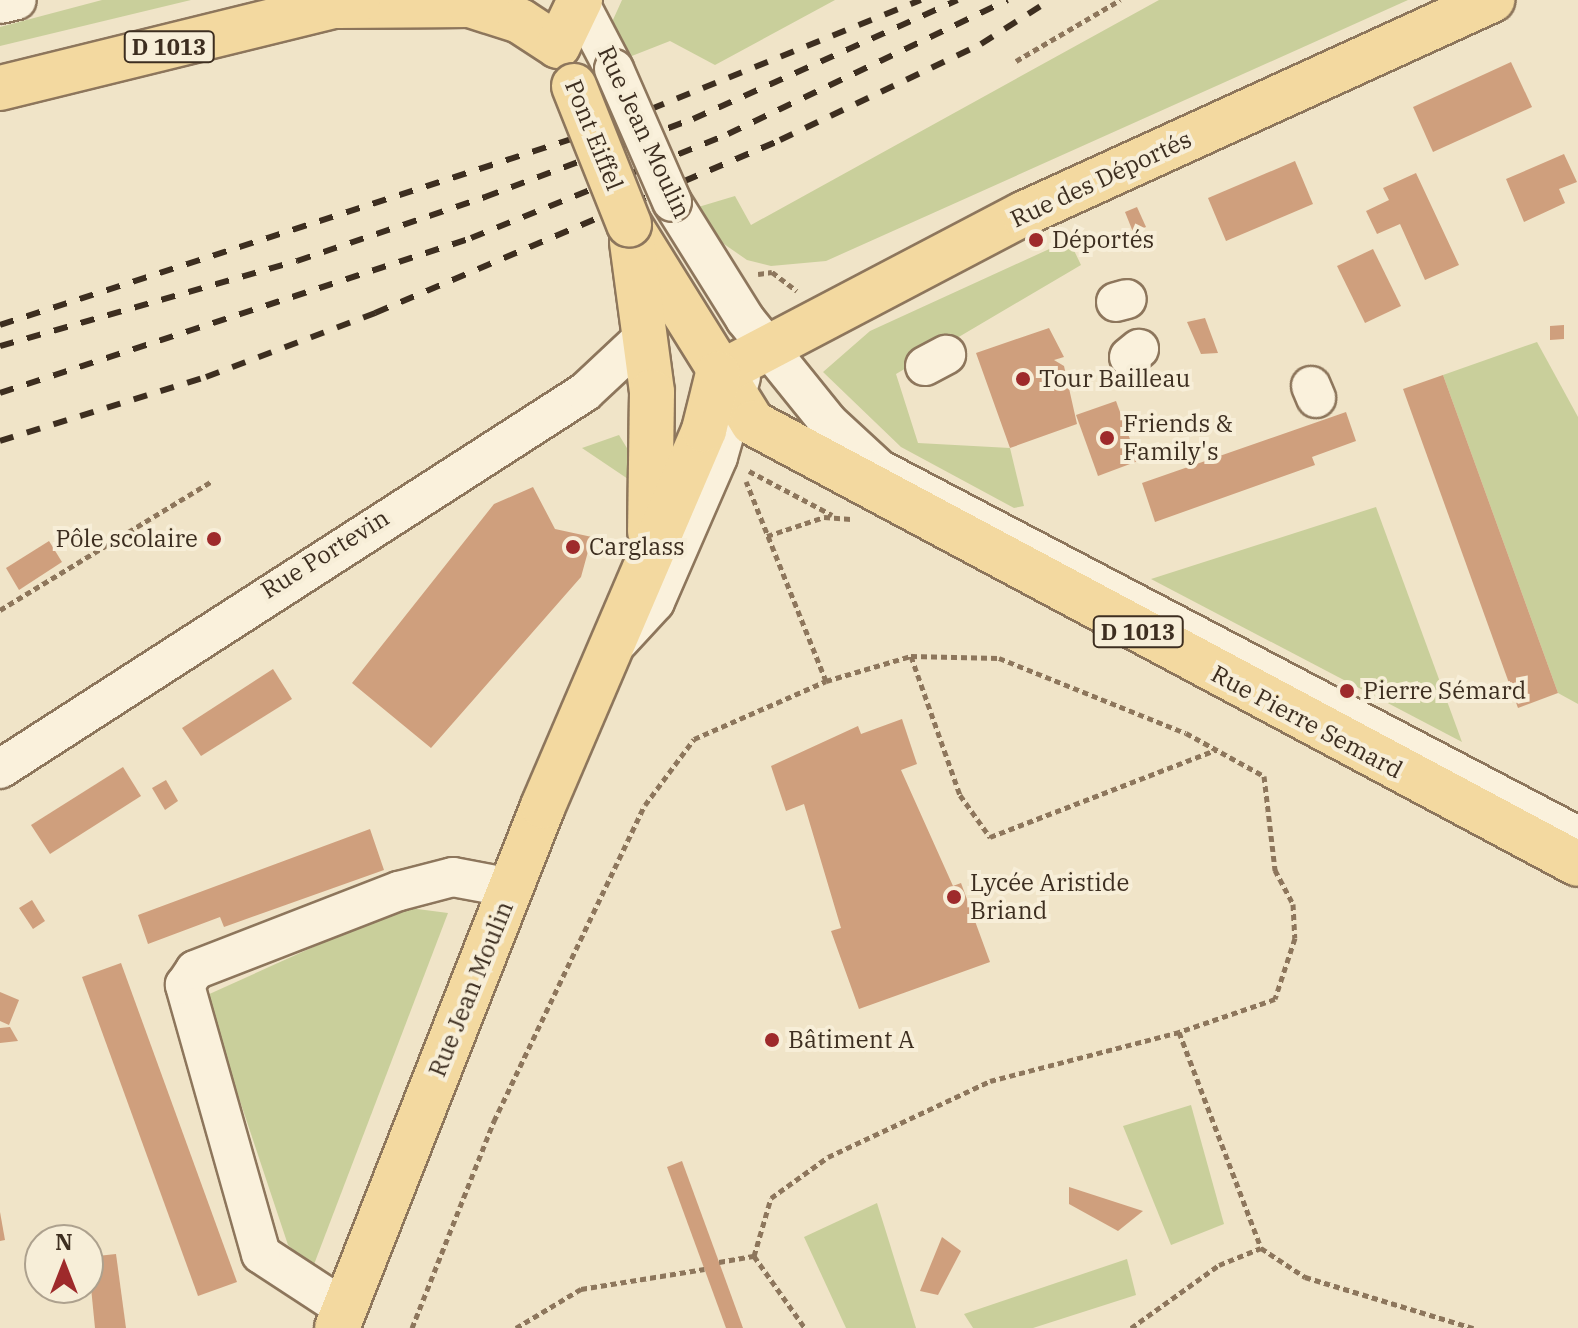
<!DOCTYPE html>
<html>
<head>
<meta charset="utf-8">
<style>
  body { margin:0 }
  #map { position:relative; width:1578px; height:1328px; overflow:hidden; background:#f0e4c8; font-family:"IBM Plex Serif",serif }
  div>[style] { position:absolute }
  [style*='--x'] { left:calc(var(--x)*1px); top:calc(var(--y)*1px); width:calc(var(--w)*1px); rotate:calc(var(--a)*1deg) }
  .green>* { inset:0; background:#c9cf9b }
  .building>* { inset:0; background:#cf9f7d }
  .path>* { height:5px; margin-top:-2.5px; transform-origin:0; background:repeating-linear-gradient(90deg,#8d765c 0 6px,transparent 0 10px) }
  .roads { filter:drop-shadow(2px 0 #8d765c) drop-shadow(-2px 0 #8d765c) drop-shadow(0 2px #8d765c) drop-shadow(0 -2px #8d765c) }
  .minor>* { height:38px; margin:-19px; padding:0 19px; transform-origin:19px; border-radius:19px; background:#faf1dc }
  .major>* { height:44px; margin:-22px; padding:0 22px; transform-origin:22px; border-radius:22px; background:#f3d9a0 }
  .rail>* { height:6px; margin-top:-3px; transform-origin:0; background:repeating-linear-gradient(90deg,#3d2e20 0 14px,transparent 0 28px) }
  .bridges { filter:drop-shadow(2px 0 #8d765c) drop-shadow(-2px 0 #8d765c) drop-shadow(0 2px #8d765c) drop-shadow(0 -2px #8d765c) }
  .minor-bridge>* { height:38px; margin:-19px; padding:0 19px; transform-origin:19px; border-radius:19px; background:#faf1dc }
  .major-bridge>* { height:44px; margin:-22px; padding:0 22px; transform-origin:22px; border-radius:22px; background:#f3d9a0 }
  .dots>* { width:22px; height:22px; translate:-50% -50%; box-sizing:border-box; border:4px solid #f7eed8; border-radius:50% }
  span { translate:-50% -50%; white-space:nowrap; text-align:center; line-height:1.15; -webkit-text-stroke:8px #f7eed8; paint-order:stroke }
  .shield-label span { padding:2px 6px; background:#f7eed8; border:2px solid; border-radius:6px; -webkit-text-stroke-width:0 }
  .shield-label { font-size:22px; color:#3d2e20; font-weight:700 }
  .street-label { font-size:24px; color:#3d2e20 }
  .poi-label { font-size:24px; color:#3d2e20 }
  .left { translate:0 -50%; text-align:left }
  .right { translate:-100% -50%; text-align:right }
  .north { position:absolute; left:24px; top:1224px; width:80px; height:80px; box-sizing:border-box; background:#f7eed8; border:2px solid #ada18e; border-radius:50%; rotate:0deg; font-size:22px; font-weight:700; line-height:32px; text-align:center; color:#3d2e20 }
  .north::after { content:''; display:block; margin:auto; width:28px; height:36px; background:#9e2a2b; clip-path:polygon(50% 0,100% 100%,50% 72%,0 100%) }
</style>
</head>
<body>
<div id="map">
  <div class="green">
    <i style="clip-path:polygon(102px 0,191px 0,0 46px,0 27px)"></i>
    <i style="clip-path:polygon(622px 0,835px 0,715px 65px,670px 41px,619px 61px,607px 33px)"></i>
    <i style="clip-path:polygon(1159px 0,1408px 0,826px 261px,771px 266px,747px 260px,711px 235px,695px 208px,735px 196px,751px 225px)"></i>
    <i style="clip-path:polygon(1069px 240px,1081px 265px,896px 374px,918px 443px,1010px 448px,1024px 506px,1014px 508px,901px 447px,823px 372px,870px 331px)"></i>
    <i style="clip-path:polygon(1537px 342px,1578px 417px,1578px 704px,1558px 693px,1443px 375px)"></i>
    <i style="clip-path:polygon(619px 435px,633px 458px,628px 479px,582px 448px)"></i>
    <i style="clip-path:polygon(1376px 507px,1462px 742px,1151px 579px)"></i>
    <i style="clip-path:polygon(402px 907px,448px 913px,313px 1267px,288px 1245px,205px 996px)"></i>
    <i style="clip-path:polygon(1191px 1105px,1224px 1224px,1171px 1245px,1123px 1126px)"></i>
    <i style="clip-path:polygon(877px 1203px,916px 1328px,846px 1328px,804px 1237px)"></i>
    <i style="clip-path:polygon(1127px 1259px,1136px 1295px,1033px 1328px,973px 1328px,964px 1314px)"></i>
  </div>
  <div class="building">
    <i style="clip-path:polygon(1511px 62px,1532px 107px,1433px 152px,1413px 107px)"></i>
    <i style="clip-path:polygon(1564px 154px,1577px 182px,1559px 189px,1565px 203px,1524px 222px,1506px 179px)"></i>
    <i style="clip-path:polygon(1295px 161px,1313px 204px,1226px 241px,1208px 198px)"></i>
    <i style="clip-path:polygon(1416px 173px,1459px 265px,1425px 280px,1400px 224px,1377px 234px,1366px 211px,1389px 200px,1383px 188px)"></i>
    <i style="clip-path:polygon(1137px 207px,1146px 227px,1133px 232px,1125px 212px)"></i>
    <i style="clip-path:polygon(1373px 249px,1401px 306px,1365px 323px,1337px 266px)"></i>
    <i style="clip-path:polygon(1205px 318px,1218px 353px,1201px 354px,1187px 322px)"></i>
    <i style="clip-path:polygon(1564px 325px,1564px 339px,1550px 340px,1550px 326px)"></i>
    <i style="clip-path:polygon(1049px 328px,1064px 357px,1054px 360px,1064px 366px,1077px 424px,1010px 448px,976px 353px)"></i>
    <i style="clip-path:polygon(1443px 375px,1558px 693px,1518px 708px,1403px 389px)"></i>
    <i style="clip-path:polygon(1116px 401px,1138px 461px,1098px 476px,1076px 415px)"></i>
    <i style="clip-path:polygon(1346px 412px,1356px 441px,1312px 457px,1315px 465px,1155px 522px,1142px 483px)"></i>
    <i style="clip-path:polygon(533px 487px,555px 529px,592px 537px,581px 577px,431px 748px,352px 683px,494px 504px)"></i>
    <i style="clip-path:polygon(49px 541px,62px 562px,19px 590px,6px 568px)"></i>
    <i style="clip-path:polygon(273px 669px,292px 699px,201px 756px,182px 728px)"></i>
    <i style="clip-path:polygon(902px 719px,917px 764px,901px 770px,953px 886px,961px 883px,990px 962px,859px 1009px,831px 931px,841px 928px,804px 804px,786px 811px,771px 766px,858px 726px,861px 734px)"></i>
    <i style="clip-path:polygon(123px 767px,141px 796px,50px 854px,31px 825px)"></i>
    <i style="clip-path:polygon(166px 780px,178px 801px,165px 810px,152px 788px)"></i>
    <i style="clip-path:polygon(370px 829px,384px 870px,224px 927px,220px 917px,148px 944px,138px 915px)"></i>
    <i style="clip-path:polygon(32px 900px,45px 921px,33px 929px,19px 908px)"></i>
    <i style="clip-path:polygon(121px 963px,237px 1282px,198px 1296px,82px 977px)"></i>
    <i style="clip-path:polygon(0 992px,19px 1000px,9px 1025px,0 1021px)"></i>
    <i style="clip-path:polygon(10px 1027px,18px 1041px,0 1043px,0 1028px)"></i>
    <i style="clip-path:polygon(682px 1161px,719px 1262px,743px 1328px,726px 1328px,667px 1167px)"></i>
    <i style="clip-path:polygon(1069px 1187px,1143px 1211px,1118px 1231px,1069px 1204px)"></i>
    <i style="clip-path:polygon(0 1212px,5px 1240px,0 1241px)"></i>
    <i style="clip-path:polygon(942px 1237px,961px 1251px,938px 1295px,920px 1291px)"></i>
    <i style="clip-path:polygon(116px 1254px,126px 1328px,95px 1328px,88px 1257px)"></i>
  </div>
  <div class="path">
    <i style="--x:1016;--y:61;--w:121;--a:-30.4"></i>
    <i style="--x:758;--y:274;--w:14;--a:-8"></i>
    <i style="--x:772;--y:272;--w:31;--a:37"></i>
    <i style="--x:749;--y:471;--w:94;--a:27.9"></i>
    <i style="--x:767;--y:536;--w:60;--a:-18.4"></i>
    <i style="--x:824;--y:517;--w:27;--a:4"></i>
    <i style="--x:0;--y:610;--w:248;--a:-31.3"></i>
    <i style="--x:911;--y:656;--w:147;--a:70.6"></i>
    <i style="--x:960;--y:795;--w:52;--a:54.5"></i>
    <i style="--x:990;--y:837;--w:242;--a:-21.1"></i>
    <i style="--x:826;--y:681;--w:89;--a:-16.4"></i>
    <i style="--x:911;--y:656;--w:88;--a:1.3"></i>
    <i style="--x:999;--y:658;--w:201;--a:21.9"></i>
    <i style="--x:1186;--y:733;--w:89;--a:28.9"></i>
    <i style="--x:1264;--y:776;--w:95;--a:83.3"></i>
    <i style="--x:1275;--y:870;--w:38;--a:62"></i>
    <i style="--x:1293;--y:904;--w:34;--a:87"></i>
    <i style="--x:1295;--y:938;--w:64;--a:108.2"></i>
    <i style="--x:1275;--y:999;--w:102;--a:161"></i>
    <i style="--x:1179;--y:1032;--w:231;--a:69.2"></i>
    <i style="--x:754;--y:1256;--w:88;--a:54.7"></i>
    <i style="--x:719;--y:1262;--w:36;--a:-10"></i>
    <i style="--x:754;--y:1256;--w:60;--a:-73.7"></i>
    <i style="--x:771;--y:1198;--w:70;--a:-35.7"></i>
    <i style="--x:828;--y:1157;--w:179;--a:-25.1"></i>
    <i style="--x:990;--y:1081;--w:195;--a:-14.5"></i>
    <i style="--x:412;--y:1328;--w:223;--a:-68.4"></i>
    <i style="--x:494;--y:1121;--w:350;--a:-64.5"></i>
    <i style="--x:645;--y:805;--w:82;--a:-53.4"></i>
    <i style="--x:694;--y:739;--w:144;--a:-23.7"></i>
    <i style="--x:826;--y:681;--w:215;--a:-111.8"></i>
    <i style="--x:516;--y:1328;--w:76;--a:-31"></i>
    <i style="--x:581;--y:1289;--w:125;--a:-9.2"></i>
    <i style="--x:1131;--y:1328;--w:108;--a:-35.6"></i>
    <i style="--x:1219;--y:1265;--w:45;--a:-22"></i>
    <i style="--x:1261;--y:1248;--w:53;--a:33.4"></i>
    <i style="--x:1305;--y:1277;--w:176;--a:16.9"></i>
  </div>
  <div class="roads">
    <div class="minor">
      <i style="--x:578;--y:0;--w:78;--a:62.4"></i>
      <i style="--x:0;--y:4;--w:17;--a:-13"></i>
      <i style="--x:672;--y:202;--w:138;--a:58"></i>
      <i style="--x:745;--y:319;--w:132;--a:51.1"></i>
      <i style="--x:828;--y:422;--w:69;--a:42.7"></i>
      <i style="--x:879;--y:469;--w:789;--a:27.7"></i>
      <i style="--x:1116;--y:302;--w:11;--a:-15"></i>
      <i style="--x:1129;--y:357;--w:13;--a:-39"></i>
      <i style="--x:925;--y:366;--w:24;--a:-28"></i>
      <i style="--x:1311;--y:386;--w:13;--a:67"></i>
      <i style="--x:619;--y:641;--w:53;--a:-47.3"></i>
      <i style="--x:655;--y:602;--w:158;--a:-66.5"></i>
      <i style="--x:718;--y:457;--w:83;--a:-74"></i>
      <i style="--x:0;--y:769;--w:696;--a:-32.8"></i>
      <i style="--x:585;--y:392;--w:83;--a:-43.1"></i>
      <i style="--x:345;--y:1309;--w:100;--a:-146.8"></i>
      <i style="--x:261;--y:1254;--w:280;--a:-105.8"></i>
      <i style="--x:185;--y:985;--w:18;--a:-56"></i>
      <i style="--x:195;--y:970;--w:219;--a:-21.2"></i>
      <i style="--x:399;--y:891;--w:56;--a:-14.5"></i>
      <i style="--x:453;--y:877;--w:59;--a:10.7"></i>
    </div>
    <div class="major">
      <i style="--x:338;--y:6;--w:132;--a:-0.4"></i>
      <i style="--x:470;--y:5;--w:52;--a:17.7"></i>
      <i style="--x:520;--y:21;--w:45;--a:33.3"></i>
      <i style="--x:558;--y:46;--w:51;--a:-64.4"></i>
      <i style="--x:0;--y:88;--w:368;--a:-13.8"></i>
      <i style="--x:629;--y:224;--w:234;--a:58.1"></i>
      <i style="--x:753;--y:423;--w:935;--a:28.13"></i>
      <i style="--x:632;--y:242;--w:151;--a:82.4"></i>
      <i style="--x:652;--y:392;--w:140;--a:90.8"></i>
      <i style="--x:718;--y:374;--w:344;--a:-27.7"></i>
      <i style="--x:1023;--y:214;--w:516;--a:-24.53"></i>
      <i style="--x:337;--y:1328;--w:561;--a:-68.46"></i>
      <i style="--x:543;--y:806;--w:409;--a:-66.8"></i>
      <i style="--x:704;--y:430;--w:58;--a:-76"></i>
    </div>
  </div>
  <div class="rail">
    <i style="--x:0;--y:325;--w:630;--a:-18.03"></i>
    <i style="--x:599;--y:130;--w:347;--a:-22"></i>
    <i style="--x:0;--y:346;--w:309;--a:-16"></i>
    <i style="--x:297;--y:261;--w:199;--a:-18.8"></i>
    <i style="--x:485;--y:197;--w:222;--a:-20.6"></i>
    <i style="--x:693;--y:119;--w:290;--a:-24.2"></i>
    <i style="--x:0;--y:393;--w:496;--a:-18.2"></i>
    <i style="--x:471;--y:238;--w:277;--a:-22"></i>
    <i style="--x:728;--y:134;--w:310;--a:-25.6"></i>
    <i style="--x:0;--y:441;--w:216;--a:-17.3"></i>
    <i style="--x:206;--y:377;--w:181;--a:-20.7"></i>
    <i style="--x:375;--y:313;--w:440;--a:-23.1"></i>
    <i style="--x:780;--y:140;--w:223;--a:-25.5"></i>
    <i style="--x:981;--y:44;--w:82;--a:-32.5"></i>
  </div>
  <div class="bridges">
    <div class="minor-bridge">
      <i style="--x:614;--y:69;--w:145;--a:66.4"></i>
    </div>
    <div class="major-bridge">
      <i style="--x:574;--y:86;--w:149;--a:68.3"></i>
    </div>
  </div>
  <div class="dots">
    <i style="left:1036px;top:240px;background:#9e2a2b"></i>
    <i style="left:1023px;top:379px;background:#9e2a2b"></i>
    <i style="left:1107px;top:438px;background:#9e2a2b"></i>
    <i style="left:214px;top:539px;background:#9e2a2b"></i>
    <i style="left:573px;top:547px;background:#9e2a2b"></i>
    <i style="left:1347px;top:691px;background:#9e2a2b"></i>
    <i style="left:954px;top:897px;background:#9e2a2b"></i>
    <i style="left:772px;top:1040px;background:#9e2a2b"></i>
  </div>
  <div class="shield-label">
    <span style="left:169px;top:47px">D 1013</span>
    <span style="left:1138px;top:632px">D 1013</span>
  </div>
  <div class="street-label">
    <span style="left:644px;top:132px;rotate:65deg">Rue Jean Moulin</span>
    <span style="left:594px;top:135px;rotate:68deg">Pont Eiffel</span>
    <span style="left:1101px;top:179px;rotate:-25deg">Rue des Déportés</span>
    <span style="left:325px;top:554px;rotate:-32deg">Rue Portevin</span>
    <span style="left:1307px;top:722px;rotate:28deg">Rue Pierre Semard</span>
    <span style="left:471px;top:989px;rotate:-68deg">Rue Jean Moulin</span>
  </div>
  <div class="poi-label">
    <span class="left" style="left:1052px;top:240px">Déportés</span>
    <span class="left" style="left:1039px;top:379px">Tour Bailleau</span>
    <span class="left" style="left:1123px;top:438px">Friends &amp;<br>Family's</span>
    <span class="right" style="left:198px;top:539px">Pôle scolaire</span>
    <span class="left" style="left:589px;top:547px">Carglass</span>
    <span class="left" style="left:1363px;top:691px">Pierre Sémard</span>
    <span class="left" style="left:970px;top:897px">Lycée Aristide<br>Briand</span>
    <span class="left" style="left:788px;top:1040px">Bâtiment A</span>
  </div>
  <div class="north">N</div>
</div>
</body>
</html>
